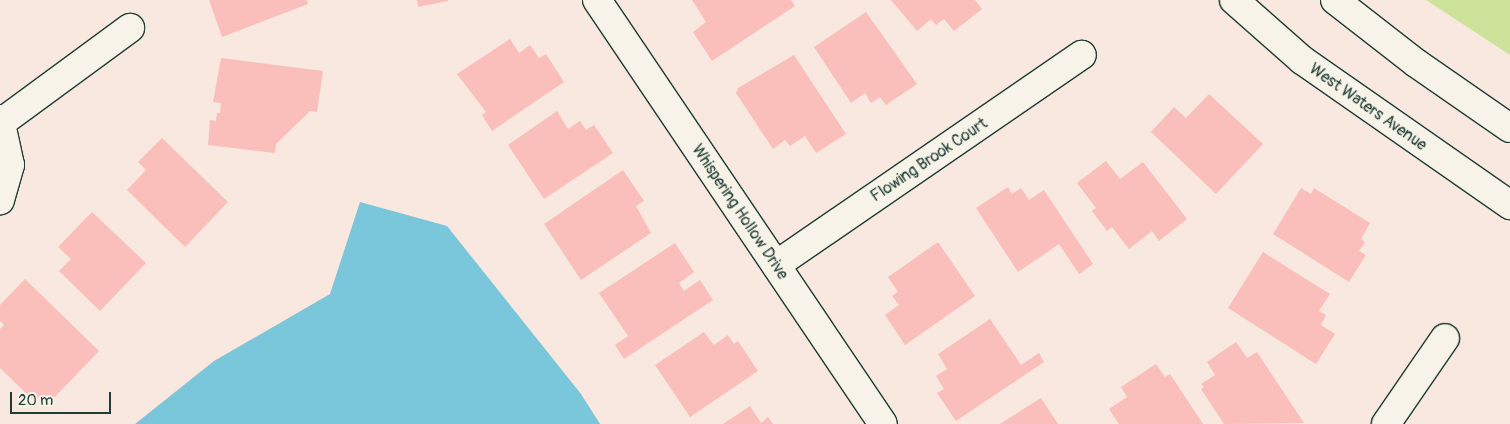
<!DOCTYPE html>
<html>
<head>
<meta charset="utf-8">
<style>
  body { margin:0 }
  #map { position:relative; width:1510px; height:424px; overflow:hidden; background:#f8e8df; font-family:Pangolin,sans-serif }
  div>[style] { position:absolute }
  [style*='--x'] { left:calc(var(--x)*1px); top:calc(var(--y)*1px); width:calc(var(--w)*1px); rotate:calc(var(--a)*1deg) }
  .green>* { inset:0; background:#cce399 }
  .water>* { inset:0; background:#7ac6da }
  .building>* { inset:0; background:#fabebb }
  .roads { filter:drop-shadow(1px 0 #1f3d34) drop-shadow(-1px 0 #1f3d34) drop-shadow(0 1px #1f3d34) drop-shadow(0 -1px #1f3d34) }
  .minor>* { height:28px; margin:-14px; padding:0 14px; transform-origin:14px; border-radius:14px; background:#f7f3e8 }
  span { translate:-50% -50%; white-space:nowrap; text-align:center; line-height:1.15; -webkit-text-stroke:4.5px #f7f3e8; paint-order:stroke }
  .street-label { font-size:16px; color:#1f3d34 }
  .scale { position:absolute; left:10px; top:392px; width:101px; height:22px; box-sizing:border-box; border:2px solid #1f3d34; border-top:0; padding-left:6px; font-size:15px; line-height:18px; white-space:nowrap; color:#1f3d34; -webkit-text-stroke:4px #f7f3e8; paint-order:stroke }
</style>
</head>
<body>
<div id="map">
  <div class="green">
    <i style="clip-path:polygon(1426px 0,1510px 0,1510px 55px)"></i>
  </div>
  <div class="water">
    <i style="clip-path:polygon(360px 202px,447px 226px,581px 394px,600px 424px,135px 424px,214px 361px,330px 294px)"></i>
  </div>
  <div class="building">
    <i style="clip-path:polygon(209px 0,307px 0,308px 4px,222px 37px)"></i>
    <i style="clip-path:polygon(417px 0,448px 0,448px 1px,418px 7px)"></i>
    <i style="clip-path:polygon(692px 0,791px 0,795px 6px,712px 61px,693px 32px,706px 22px)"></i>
    <i style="clip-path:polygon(891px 0,975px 0,982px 9px,954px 31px,944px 19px,936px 25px,931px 19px,917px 31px)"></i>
    <i style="clip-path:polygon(866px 12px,917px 84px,886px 105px,880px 97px,871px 103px,865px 93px,851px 103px,814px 47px)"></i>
    <i style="clip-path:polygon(510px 39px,519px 53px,530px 45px,539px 58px,546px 54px,564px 82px,492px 131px,482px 115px,486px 112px,457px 74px)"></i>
    <i style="clip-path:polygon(794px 55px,846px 134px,816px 153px,805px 136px,790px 146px,785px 140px,773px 149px,736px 93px,738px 88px)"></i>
    <i style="clip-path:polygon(221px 58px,323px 71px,317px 112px,310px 111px,276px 144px,275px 153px,208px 145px,210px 120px,216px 121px,217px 113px,220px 113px,221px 103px,213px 102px)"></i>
    <i style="clip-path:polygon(1209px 94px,1263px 144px,1216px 194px,1151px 132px,1174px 107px,1186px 118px)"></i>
    <i style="clip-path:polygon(557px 111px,568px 129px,580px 121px,586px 130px,594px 125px,613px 153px,544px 199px,508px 145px)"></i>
    <i style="clip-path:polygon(162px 138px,228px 202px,185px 247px,127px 190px,146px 170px,138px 162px)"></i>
    <i style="clip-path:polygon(1106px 161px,1120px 179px,1143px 162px,1187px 219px,1159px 241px,1152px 231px,1129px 249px,1112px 227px,1107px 231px,1092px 211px,1096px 208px,1077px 183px)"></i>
    <i style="clip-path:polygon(623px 170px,644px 201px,636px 206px,651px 233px,581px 280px,544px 224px)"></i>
    <i style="clip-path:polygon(1008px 187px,1012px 194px,1021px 188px,1029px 200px,1044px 190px,1093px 264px,1079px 274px,1059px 244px,1018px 272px,976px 208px)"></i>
    <i style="clip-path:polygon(1301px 188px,1311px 194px,1314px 188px,1370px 223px,1361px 239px,1365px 242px,1359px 251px,1366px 255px,1349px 282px,1273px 234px)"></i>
    <i style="clip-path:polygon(92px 212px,146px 263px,100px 311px,59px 271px,71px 259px,58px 247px)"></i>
    <i style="clip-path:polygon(938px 242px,975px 296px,905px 345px,885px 315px,899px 305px,892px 296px,898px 292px,888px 277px)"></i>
    <i style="clip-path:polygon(675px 243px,694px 272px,679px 283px,684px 291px,700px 280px,713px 300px,624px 359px,615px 345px,628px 336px,599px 293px)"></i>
    <i style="clip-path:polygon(1263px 252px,1330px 294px,1319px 311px,1326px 315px,1321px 325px,1335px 334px,1316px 364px,1228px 308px)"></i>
    <i style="clip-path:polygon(25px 279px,99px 351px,48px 404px,40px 397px,35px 402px,0 368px,0 329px,4px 325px,0 321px,0 305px)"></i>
    <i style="clip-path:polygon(990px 319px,1021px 365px,1039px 353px,1044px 362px,956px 421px,937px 393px,944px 389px,936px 376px,947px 369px,938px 354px)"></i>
    <i style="clip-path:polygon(704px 332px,714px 345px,728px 335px,734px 344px,738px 341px,758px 371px,690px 417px,655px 365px)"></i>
    <i style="clip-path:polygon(1236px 342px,1247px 358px,1257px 352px,1304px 423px,1224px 424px,1201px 389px,1204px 387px,1201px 384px,1215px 375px,1207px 362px)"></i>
    <i style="clip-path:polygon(1156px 364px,1165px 377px,1170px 374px,1203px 424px,1119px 424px,1109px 409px,1127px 397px,1121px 387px)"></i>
    <i style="clip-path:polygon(1041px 398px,1058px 424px,1000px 424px)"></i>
    <i style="clip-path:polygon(750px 406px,761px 423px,768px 417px,773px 424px,723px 424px)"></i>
  </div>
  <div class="roads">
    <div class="minor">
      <i style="--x:597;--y:0;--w:511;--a:56"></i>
      <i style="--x:1234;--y:0;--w:91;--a:41.4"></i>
      <i style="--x:1302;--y:60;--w:254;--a:34.9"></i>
      <i style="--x:1335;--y:0;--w:103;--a:37.9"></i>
      <i style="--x:1416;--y:63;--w:114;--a:34.7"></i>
      <i style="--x:0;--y:119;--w:47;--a:77.7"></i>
      <i style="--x:10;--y:165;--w:37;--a:106"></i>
      <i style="--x:2;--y:122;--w:159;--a:-36.3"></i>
      <i style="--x:776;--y:265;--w:371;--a:-34.5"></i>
      <i style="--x:1386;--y:424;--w:104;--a:-55.5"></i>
    </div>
  </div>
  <div class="street-label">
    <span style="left:1368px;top:107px;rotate:35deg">West Waters Avenue</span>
    <span style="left:929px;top:160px;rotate:-34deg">Flowing Brook Court</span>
    <span style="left:740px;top:212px;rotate:56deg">Whispering Hollow Drive</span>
  </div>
  <div class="scale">20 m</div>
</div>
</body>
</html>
